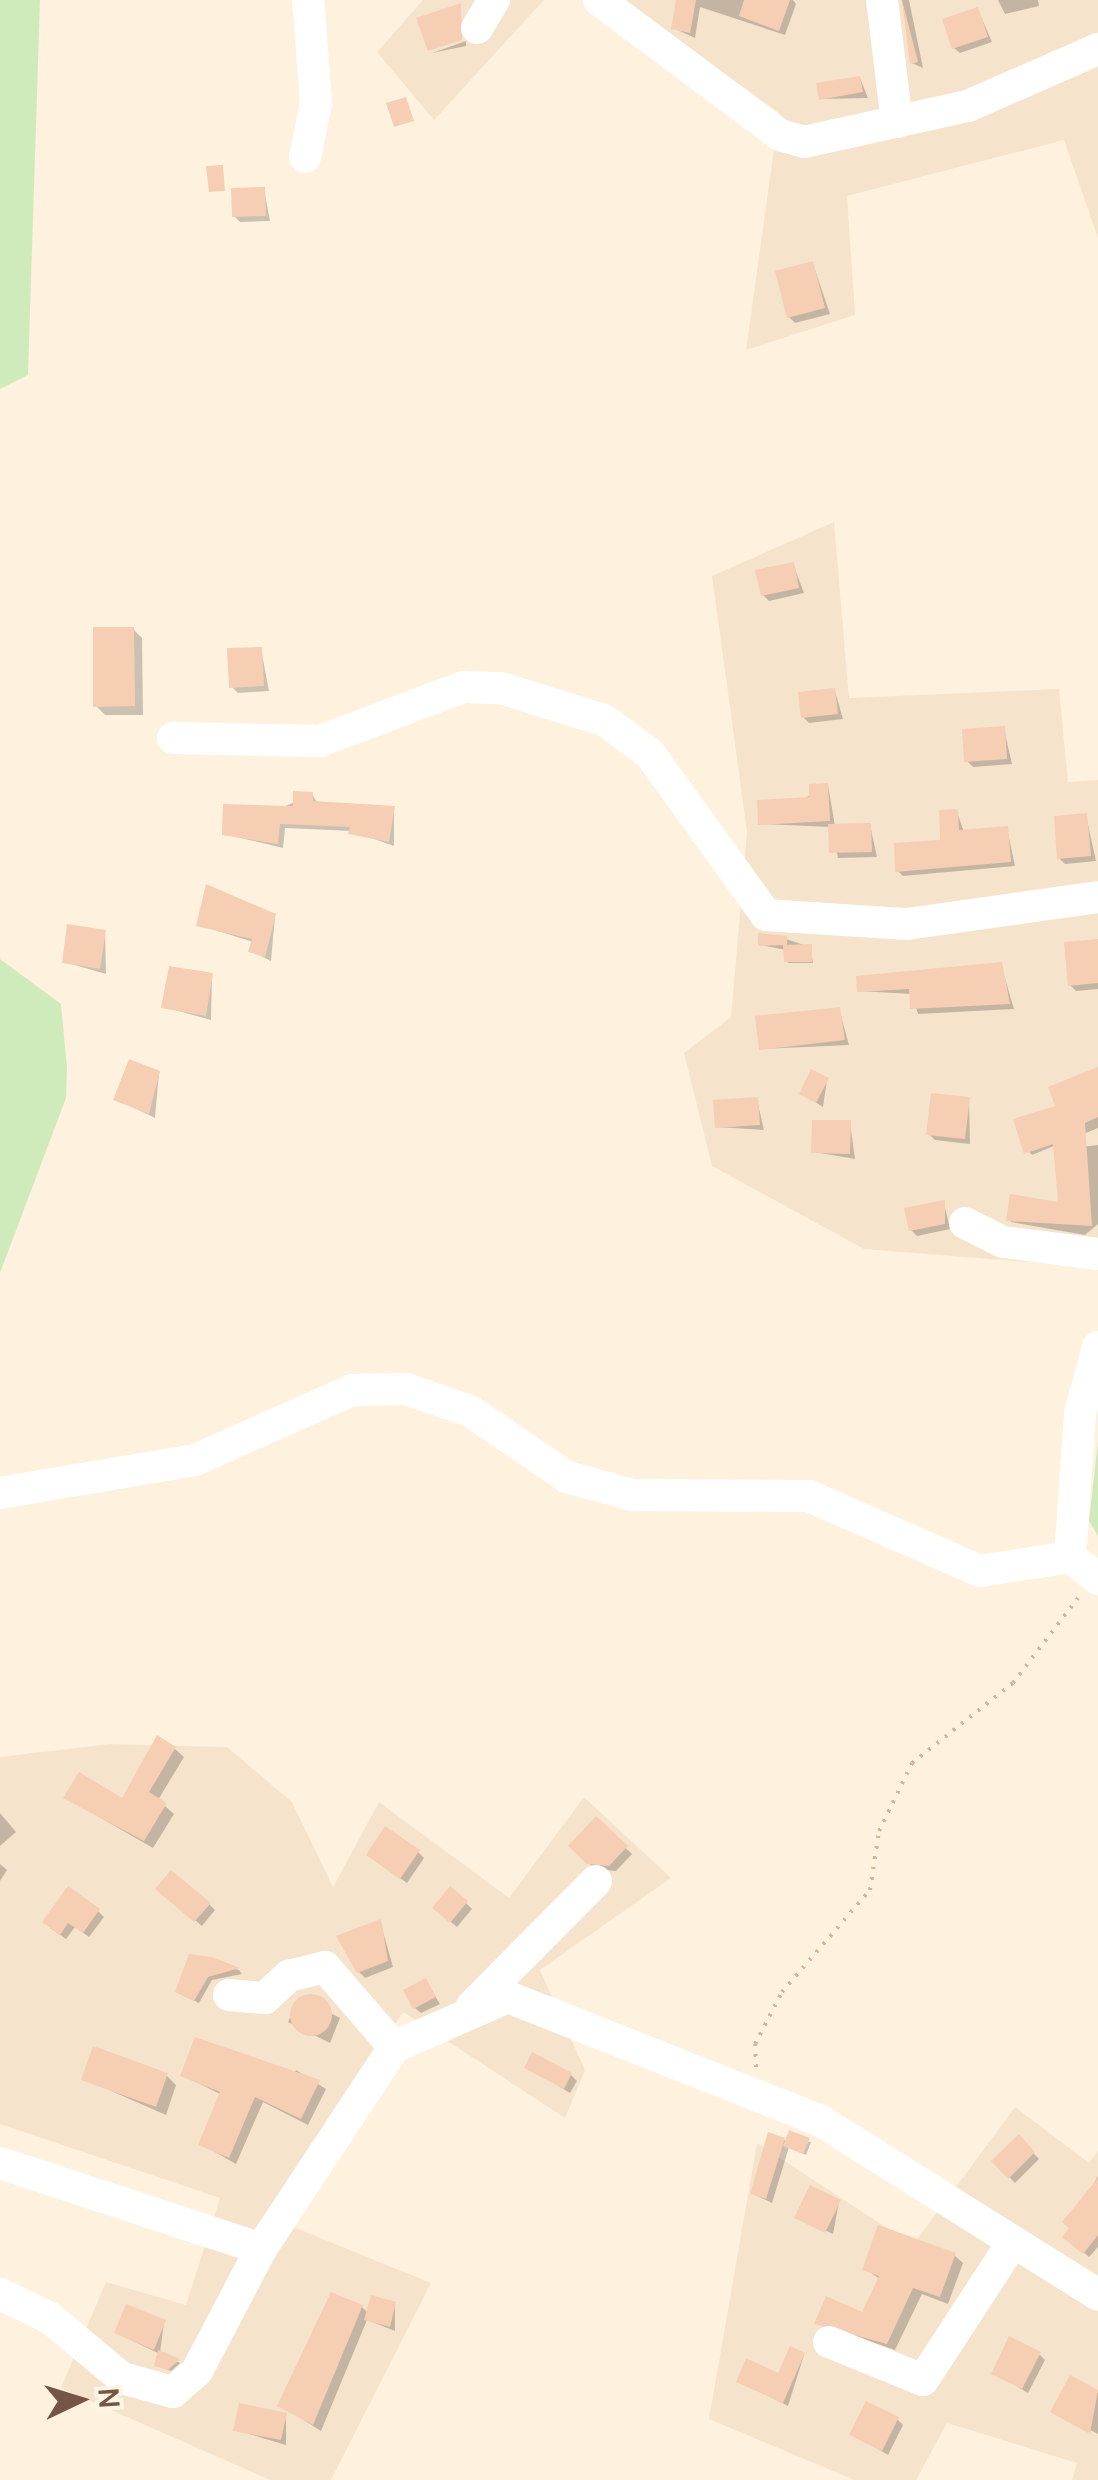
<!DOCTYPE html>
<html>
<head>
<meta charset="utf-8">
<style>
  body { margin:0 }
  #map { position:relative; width:1098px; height:2480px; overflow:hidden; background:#fef2de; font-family:Manrope,sans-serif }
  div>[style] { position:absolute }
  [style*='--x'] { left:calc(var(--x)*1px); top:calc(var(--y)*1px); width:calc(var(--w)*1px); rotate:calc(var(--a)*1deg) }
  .residential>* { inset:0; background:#f6e3cc }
  .green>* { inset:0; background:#cfebbc }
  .shadow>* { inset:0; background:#0003 }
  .building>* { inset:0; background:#f5ceb4 }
  .round { border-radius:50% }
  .path>* { height:4px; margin-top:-2px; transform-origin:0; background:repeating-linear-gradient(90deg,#d9b297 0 2.5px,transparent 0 10.5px) }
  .minor>* { height:32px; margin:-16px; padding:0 16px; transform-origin:16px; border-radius:16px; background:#fff }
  span { translate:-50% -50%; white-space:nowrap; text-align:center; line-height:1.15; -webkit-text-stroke:8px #fff5e5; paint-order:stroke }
  .north { position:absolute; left:30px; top:2350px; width:100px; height:100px; -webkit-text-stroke:8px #fff5e5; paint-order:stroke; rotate:86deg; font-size:28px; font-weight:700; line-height:40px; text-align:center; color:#755645 }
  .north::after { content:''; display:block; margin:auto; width:35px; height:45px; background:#755645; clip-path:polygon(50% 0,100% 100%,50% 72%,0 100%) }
</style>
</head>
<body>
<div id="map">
  <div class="residential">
    <i style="clip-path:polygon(423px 0,544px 0,434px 120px,377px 52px)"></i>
    <i style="clip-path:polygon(623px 0,1098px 0,1098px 238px,1064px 140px,847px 196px,855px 315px,746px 350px,779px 113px)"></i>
    <i style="clip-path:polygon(834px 522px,849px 698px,1059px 689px,1068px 782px,1098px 780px,1098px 1254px,1091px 1267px,864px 1249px,712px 1166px,684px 1053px,731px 1017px,747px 832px,712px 576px)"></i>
    <i style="clip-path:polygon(109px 1744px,227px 1747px,292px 1802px,333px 1887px,379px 1802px,509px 1898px,584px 1797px,671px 1878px,540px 1970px,585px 2070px,565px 2118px,403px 2012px,269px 2217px,431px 2283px,331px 2480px,270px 2480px,61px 2388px,106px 2282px,186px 2305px,220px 2198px,0 2124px,0 1757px)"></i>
    <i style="clip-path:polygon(1015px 2107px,1089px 2163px,1098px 2151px,1098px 2480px,1072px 2480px,1077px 2463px,947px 2423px,916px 2480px,854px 2480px,709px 2419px,757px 2143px,913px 2245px)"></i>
  </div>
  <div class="green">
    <i style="clip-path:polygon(0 0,40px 0,28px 375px,0 389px)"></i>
    <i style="clip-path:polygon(0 959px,61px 1004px,67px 1068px,66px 1098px,0 1273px)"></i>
    <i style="clip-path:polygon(1098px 1442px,1098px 1536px,1089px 1521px)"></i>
  </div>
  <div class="shadow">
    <i style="clip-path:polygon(678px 0,793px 0,796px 4px,785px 35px,700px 7px,695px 38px,673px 28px)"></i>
    <i style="clip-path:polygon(902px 0,909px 0,923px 68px,912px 63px)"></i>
    <i style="clip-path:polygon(998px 0,1038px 0,1039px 6px,1005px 14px)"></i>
    <i style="clip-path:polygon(978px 10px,992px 42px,960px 53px,954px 48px)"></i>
    <i style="clip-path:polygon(466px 41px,466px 46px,432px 53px)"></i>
    <i style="clip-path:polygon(860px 78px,868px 98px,821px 99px)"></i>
    <i style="clip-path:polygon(264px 189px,270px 221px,240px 222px,234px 216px)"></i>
    <i style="clip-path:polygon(813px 264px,830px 314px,795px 323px,789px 317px)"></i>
    <i style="clip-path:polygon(793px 564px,804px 593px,769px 601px,763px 595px)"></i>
    <i style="clip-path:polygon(133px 629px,142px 638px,143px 715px,105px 715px,96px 706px)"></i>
    <i style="clip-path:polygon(261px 649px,269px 691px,238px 693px,232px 687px)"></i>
    <i style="clip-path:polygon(835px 691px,843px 719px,809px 723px,803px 717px)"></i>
    <i style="clip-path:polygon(1004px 729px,1012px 764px,973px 767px,967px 761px)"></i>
    <i style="clip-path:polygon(828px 785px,835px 826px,870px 825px,877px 857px,838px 858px,831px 827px,760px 824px)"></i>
    <i style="clip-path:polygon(312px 794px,318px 804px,394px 809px,394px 846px,352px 831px,285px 828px,283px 848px,224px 834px)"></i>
    <i style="clip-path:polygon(957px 812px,964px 832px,1007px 828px,1015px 866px,903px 876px,898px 871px,943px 843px)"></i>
    <i style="clip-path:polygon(1086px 816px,1096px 861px,1065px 864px,1059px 858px)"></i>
    <i style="clip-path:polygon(275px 916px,271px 961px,251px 951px,253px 942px,199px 925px)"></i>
    <i style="clip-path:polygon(105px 932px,106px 974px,64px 962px)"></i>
    <i style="clip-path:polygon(786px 939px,810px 947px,813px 963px,788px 963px,786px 950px,761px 945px)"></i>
    <i style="clip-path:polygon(1098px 941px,1098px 989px,1076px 991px,1070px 985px)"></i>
    <i style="clip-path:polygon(1001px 965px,1014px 1009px,918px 1014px,912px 994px,859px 991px)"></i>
    <i style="clip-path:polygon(212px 976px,211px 1020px,164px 1007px)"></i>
    <i style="clip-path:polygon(839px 1009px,849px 1045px,761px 1049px)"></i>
    <i style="clip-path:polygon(159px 1073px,155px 1118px,116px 1099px)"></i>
    <i style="clip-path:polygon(1098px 1075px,1098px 1128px,1032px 1155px,1024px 1146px)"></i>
    <i style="clip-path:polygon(827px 1080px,823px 1107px,802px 1094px)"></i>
    <i style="clip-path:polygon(757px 1100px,764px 1130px,718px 1127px)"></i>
    <i style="clip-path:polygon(969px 1100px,970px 1144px,935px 1140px,929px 1134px)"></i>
    <i style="clip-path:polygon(850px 1123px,855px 1159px,814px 1152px)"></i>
    <i style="clip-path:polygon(1098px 1145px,1098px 1224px,1085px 1235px,1011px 1222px,1013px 1197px,1061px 1205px,1056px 1150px)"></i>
    <i style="clip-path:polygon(944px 1203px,950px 1229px,917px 1236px,911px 1230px)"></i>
    <i style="clip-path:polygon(175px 1749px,184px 1757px,158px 1800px,174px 1814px,153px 1848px,66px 1798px,123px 1802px)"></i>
    <i style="clip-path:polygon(0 1813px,16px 1832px,0 1846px)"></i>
    <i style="clip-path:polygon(596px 1820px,632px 1854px,616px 1871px,595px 1869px,572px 1846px)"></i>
    <i style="clip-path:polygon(418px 1852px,424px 1858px,407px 1883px,374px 1860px)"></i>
    <i style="clip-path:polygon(0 1864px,7px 1870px,0 1881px)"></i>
    <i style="clip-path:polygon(164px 1894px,209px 1904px,215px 1910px,202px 1926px)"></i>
    <i style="clip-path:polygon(466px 1903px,472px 1909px,457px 1927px,441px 1914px)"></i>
    <i style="clip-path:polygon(98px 1911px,104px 1917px,89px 1937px,75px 1927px,66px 1939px,50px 1928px)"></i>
    <i style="clip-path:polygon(380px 1921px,393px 1967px,365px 1978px,359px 1972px)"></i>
    <i style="clip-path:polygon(191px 1957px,239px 1970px,242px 1974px,212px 1980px,199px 2003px,182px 1995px)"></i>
    <i style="clip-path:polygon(426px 1981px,440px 2004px,421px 2013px,415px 2008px)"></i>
    <i style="clip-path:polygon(300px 1997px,340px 2018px,330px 2043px,288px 2022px)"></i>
    <i style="clip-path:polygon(527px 2067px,571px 2075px,577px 2081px,570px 2093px)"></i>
    <i style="clip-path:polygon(296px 2070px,326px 2089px,308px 2125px,263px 2102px,236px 2164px,201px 2144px,222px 2095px,182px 2075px,293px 2078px)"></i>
    <i style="clip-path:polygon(167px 2076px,176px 2085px,166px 2115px,84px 2079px)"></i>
    <i style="clip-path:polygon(1019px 2138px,1039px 2159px,1015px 2183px,994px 2161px)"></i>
    <i style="clip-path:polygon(783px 2140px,811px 2142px,806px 2155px,789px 2147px,772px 2203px,753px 2194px)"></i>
    <i style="clip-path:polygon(1098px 2176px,1098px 2247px,1089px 2257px,1065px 2236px)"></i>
    <i style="clip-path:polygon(839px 2202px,833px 2234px,803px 2220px)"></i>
    <i style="clip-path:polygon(954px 2255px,963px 2263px,948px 2304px,922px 2294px,895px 2350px,817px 2323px,863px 2315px,880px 2279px,865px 2269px)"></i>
    <i style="clip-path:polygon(395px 2304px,395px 2331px,367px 2320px,321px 2431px,280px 2405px,362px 2307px,369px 2314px)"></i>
    <i style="clip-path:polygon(164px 2322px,160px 2353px,180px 2363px,171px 2371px,156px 2365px,160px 2354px,116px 2333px)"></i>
    <i style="clip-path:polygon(1039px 2354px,1045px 2360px,1028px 2393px,994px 2373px)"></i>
    <i style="clip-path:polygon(804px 2355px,788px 2406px,739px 2381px,779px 2376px)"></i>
    <i style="clip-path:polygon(1071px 2378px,1098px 2393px,1098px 2434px,1053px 2411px)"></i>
    <i style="clip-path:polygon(286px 2415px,286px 2445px,236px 2430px)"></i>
    <i style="clip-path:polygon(897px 2419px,903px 2425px,888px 2455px,852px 2434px)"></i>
  </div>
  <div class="building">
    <i style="clip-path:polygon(676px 0,696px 0,690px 33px,671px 29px)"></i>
    <i style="clip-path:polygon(744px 0,790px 0,779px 31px,739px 16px)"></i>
    <i style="clip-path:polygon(902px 0,918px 62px,910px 64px)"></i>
    <i style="clip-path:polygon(461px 3px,462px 40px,428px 51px,416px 18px)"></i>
    <i style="clip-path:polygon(978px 7px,988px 37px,952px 49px,942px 19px)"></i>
    <i style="clip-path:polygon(860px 76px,863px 92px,819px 100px,816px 83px)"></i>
    <i style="clip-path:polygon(406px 97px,414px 121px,394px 127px,386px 103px)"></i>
    <i style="clip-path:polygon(223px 165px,225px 191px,209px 192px,206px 166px)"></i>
    <i style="clip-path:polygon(265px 187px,266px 216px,232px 217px,231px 188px)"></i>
    <i style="clip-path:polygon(813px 261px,825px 308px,787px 318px,775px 271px)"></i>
    <i style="clip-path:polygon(794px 562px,799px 588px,761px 596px,755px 570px)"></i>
    <i style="clip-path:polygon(93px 627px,134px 627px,135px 706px,93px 707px)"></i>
    <i style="clip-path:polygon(262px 647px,264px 686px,229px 688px,227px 648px)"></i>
    <i style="clip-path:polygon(835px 688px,838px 714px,801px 718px,798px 692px)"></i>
    <i style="clip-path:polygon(1005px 726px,1007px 759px,964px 762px,962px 729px)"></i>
    <i style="clip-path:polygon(828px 783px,830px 821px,758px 825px,757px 800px,809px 797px,809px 784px)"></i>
    <i style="clip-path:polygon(293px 791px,313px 792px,313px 801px,395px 806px,389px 842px,348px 834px,350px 827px,280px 824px,278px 844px,222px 835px,223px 804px,293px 806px)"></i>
    <i style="clip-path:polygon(958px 809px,959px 830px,1008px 826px,1011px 862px,895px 872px,894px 843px,940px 840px,939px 810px)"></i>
    <i style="clip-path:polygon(1087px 813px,1091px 856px,1057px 859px,1054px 816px)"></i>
    <i style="clip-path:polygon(871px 823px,872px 852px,829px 853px,828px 824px)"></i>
    <i style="clip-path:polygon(206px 884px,276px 914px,265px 957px,248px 952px,252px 939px,196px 926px)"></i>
    <i style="clip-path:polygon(67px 924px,106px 930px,100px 969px,62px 963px)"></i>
    <i style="clip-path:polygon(758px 933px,787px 936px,787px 945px,758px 946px)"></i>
    <i style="clip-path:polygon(1098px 939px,1098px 983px,1068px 986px,1064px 942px)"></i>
    <i style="clip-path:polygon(812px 944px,812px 962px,784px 962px,783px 945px)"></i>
    <i style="clip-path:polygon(1002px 962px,1010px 1004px,910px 1009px,909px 989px,857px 992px,856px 976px)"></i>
    <i style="clip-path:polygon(169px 966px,213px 973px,206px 1016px,161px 1008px)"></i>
    <i style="clip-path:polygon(840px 1007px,845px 1040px,759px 1050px,755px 1016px)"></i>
    <i style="clip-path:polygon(129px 1059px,160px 1071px,149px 1114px,113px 1100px)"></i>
    <i style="clip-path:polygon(1098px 1067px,1098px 1117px,1085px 1123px,1092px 1226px,1006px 1221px,1010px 1194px,1058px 1202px,1053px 1144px,1024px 1154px,1013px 1119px,1055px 1106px,1048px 1087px)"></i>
    <i style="clip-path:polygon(811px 1069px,829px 1078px,816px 1103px,799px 1094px)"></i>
    <i style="clip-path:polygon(931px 1093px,970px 1097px,965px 1139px,926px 1135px)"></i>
    <i style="clip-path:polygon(758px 1097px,760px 1125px,715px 1128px,713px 1100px)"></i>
    <i style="clip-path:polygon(812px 1120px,851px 1120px,850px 1154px,811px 1153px)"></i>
    <i style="clip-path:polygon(945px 1200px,945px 1224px,909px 1231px,904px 1208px)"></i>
    <i style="clip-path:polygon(157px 1735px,176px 1747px,149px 1792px,167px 1803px,144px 1841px,63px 1798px,79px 1772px,122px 1798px)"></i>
    <i style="clip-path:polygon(596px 1816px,628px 1846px,609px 1866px,587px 1864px,568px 1846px)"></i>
    <i style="clip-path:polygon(385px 1826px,420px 1850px,400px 1879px,366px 1855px)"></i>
    <i style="clip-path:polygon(171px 1870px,211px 1903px,194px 1922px,155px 1889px)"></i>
    <i style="clip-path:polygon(68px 1886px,100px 1909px,83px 1933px,68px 1923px,60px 1935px,42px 1922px)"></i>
    <i style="clip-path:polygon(450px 1886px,468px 1901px,450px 1923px,432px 1908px)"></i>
    <i style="clip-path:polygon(381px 1919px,388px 1961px,357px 1973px,336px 1936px)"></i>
    <i style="clip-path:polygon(189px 1954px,212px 1957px,240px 1968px,208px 1977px,194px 2001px,175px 1992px)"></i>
    <i style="clip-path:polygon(426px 1978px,436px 1997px,413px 2009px,403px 1990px)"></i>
    <i class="round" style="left:290px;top:1994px;width:42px;height:42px"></i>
    <i style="clip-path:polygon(195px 2037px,320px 2080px,301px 2119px,255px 2097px,229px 2158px,198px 2145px,220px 2092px,180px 2076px)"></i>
    <i style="clip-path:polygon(93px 2046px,168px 2073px,156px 2107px,81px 2080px)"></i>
    <i style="clip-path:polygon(532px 2052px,572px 2073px,564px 2089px,524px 2068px)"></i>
    <i style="clip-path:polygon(789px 2130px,810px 2138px,803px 2154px,783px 2146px)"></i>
    <i style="clip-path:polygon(768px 2132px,785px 2138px,766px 2199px,750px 2194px)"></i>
    <i style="clip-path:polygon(1019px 2134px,1035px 2152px,1008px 2179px,991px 2161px)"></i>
    <i style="clip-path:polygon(1098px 2178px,1098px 2235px,1083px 2254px,1062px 2237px,1069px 2228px,1062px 2222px)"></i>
    <i style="clip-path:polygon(810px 2185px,841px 2200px,825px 2233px,794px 2218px)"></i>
    <i style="clip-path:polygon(878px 2225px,956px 2253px,940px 2297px,913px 2288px,887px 2344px,814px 2324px,826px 2296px,862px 2312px,879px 2276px,862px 2270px)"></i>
    <i style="clip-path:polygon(331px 2292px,363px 2305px,313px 2425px,277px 2406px)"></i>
    <i style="clip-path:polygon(371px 2295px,396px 2302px,390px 2327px,364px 2320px)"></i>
    <i style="clip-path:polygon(126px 2304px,166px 2320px,154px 2350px,114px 2333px)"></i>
    <i style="clip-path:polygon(1009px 2336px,1041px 2352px,1022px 2389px,991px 2374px)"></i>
    <i style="clip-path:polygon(790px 2346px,805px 2353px,783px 2403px,736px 2382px,746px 2358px,778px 2373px)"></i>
    <i style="clip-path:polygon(158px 2350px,180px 2359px,168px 2370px,154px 2366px)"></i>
    <i style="clip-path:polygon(1070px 2375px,1098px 2390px,1090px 2434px,1050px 2412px)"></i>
    <i style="clip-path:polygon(866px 2401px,899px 2417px,882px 2451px,849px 2435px)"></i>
    <i style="clip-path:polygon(239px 2403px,287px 2413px,281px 2440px,233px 2431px)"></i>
  </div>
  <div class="path">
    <i style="--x:756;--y:2067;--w:23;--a:-92"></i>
    <i style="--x:755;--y:2044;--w:59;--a:-62.6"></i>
    <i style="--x:782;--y:1992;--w:135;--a:-49.2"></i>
    <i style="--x:870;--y:1890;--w:60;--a:-81.3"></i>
    <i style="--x:879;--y:1831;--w:76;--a:-64.1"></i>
    <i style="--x:912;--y:1763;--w:129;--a:-38.4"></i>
    <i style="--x:1013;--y:1683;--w:107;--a:-52.6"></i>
  </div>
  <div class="minor">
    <i style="--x:599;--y:0;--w:226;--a:36.7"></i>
    <i style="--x:780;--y:135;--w:25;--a:16"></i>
    <i style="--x:804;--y:142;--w:168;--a:-12.4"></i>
    <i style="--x:968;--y:106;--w:142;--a:-23.7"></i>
    <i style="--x:882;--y:0;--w:123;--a:83"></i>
    <i style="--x:477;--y:28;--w:33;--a:-59"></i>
    <i style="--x:305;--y:157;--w:55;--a:-78.5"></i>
    <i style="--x:316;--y:103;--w:103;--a:-94.4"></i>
    <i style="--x:173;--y:738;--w:147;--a:1.2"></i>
    <i style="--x:320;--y:741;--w:153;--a:-20.7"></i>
    <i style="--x:463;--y:687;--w:38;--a:2"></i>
    <i style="--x:501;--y:688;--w:108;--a:17.3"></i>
    <i style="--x:604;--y:720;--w:57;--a:36.5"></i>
    <i style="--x:650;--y:754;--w:198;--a:54.2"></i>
    <i style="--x:766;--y:915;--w:141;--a:3.7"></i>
    <i style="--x:907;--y:924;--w:193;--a:-8"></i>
    <i style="--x:965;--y:1223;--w:42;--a:26.6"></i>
    <i style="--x:1003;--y:1242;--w:96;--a:7.2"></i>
    <i style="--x:1098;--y:1347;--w:69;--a:105"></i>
    <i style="--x:1080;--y:1414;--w:143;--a:94"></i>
    <i style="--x:1070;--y:1557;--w:36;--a:38"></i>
    <i style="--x:0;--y:1493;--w:198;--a:-9.6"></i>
    <i style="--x:195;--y:1460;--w:172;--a:-24"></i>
    <i style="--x:352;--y:1390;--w:54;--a:-1.1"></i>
    <i style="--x:406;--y:1389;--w:68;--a:19"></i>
    <i style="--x:470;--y:1411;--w:117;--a:34.2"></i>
    <i style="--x:567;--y:1477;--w:68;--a:15.3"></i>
    <i style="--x:633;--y:1495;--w:176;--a:0.3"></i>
    <i style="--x:809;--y:1496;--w:187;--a:23.7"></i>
    <i style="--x:980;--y:1571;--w:91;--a:-8.8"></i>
    <i style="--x:229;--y:1995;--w:36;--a:5"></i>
    <i style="--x:265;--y:1998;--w:33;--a:-43"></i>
    <i style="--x:289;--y:1976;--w:37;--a:-14"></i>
    <i style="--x:325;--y:1967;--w:106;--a:49.2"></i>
    <i style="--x:472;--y:2006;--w:176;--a:-45.2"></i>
    <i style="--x:0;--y:2163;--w:275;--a:18.2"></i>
    <i style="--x:261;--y:2249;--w:242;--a:-56.6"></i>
    <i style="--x:394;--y:2047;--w:124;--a:-23.7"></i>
    <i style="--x:508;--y:1997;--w:337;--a:21.6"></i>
    <i style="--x:821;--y:2121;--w:327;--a:32.1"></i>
    <i style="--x:0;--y:2294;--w:55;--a:25.6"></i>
    <i style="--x:50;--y:2318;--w:94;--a:39.8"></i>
    <i style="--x:122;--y:2378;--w:53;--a:15.4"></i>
    <i style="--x:173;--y:2392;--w:32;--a:-41"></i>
    <i style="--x:197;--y:2371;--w:138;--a:-62.3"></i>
    <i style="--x:829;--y:2342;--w:101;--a:22"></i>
    <i style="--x:923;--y:2380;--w:165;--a:-56.9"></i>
  </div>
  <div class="north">N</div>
</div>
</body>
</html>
